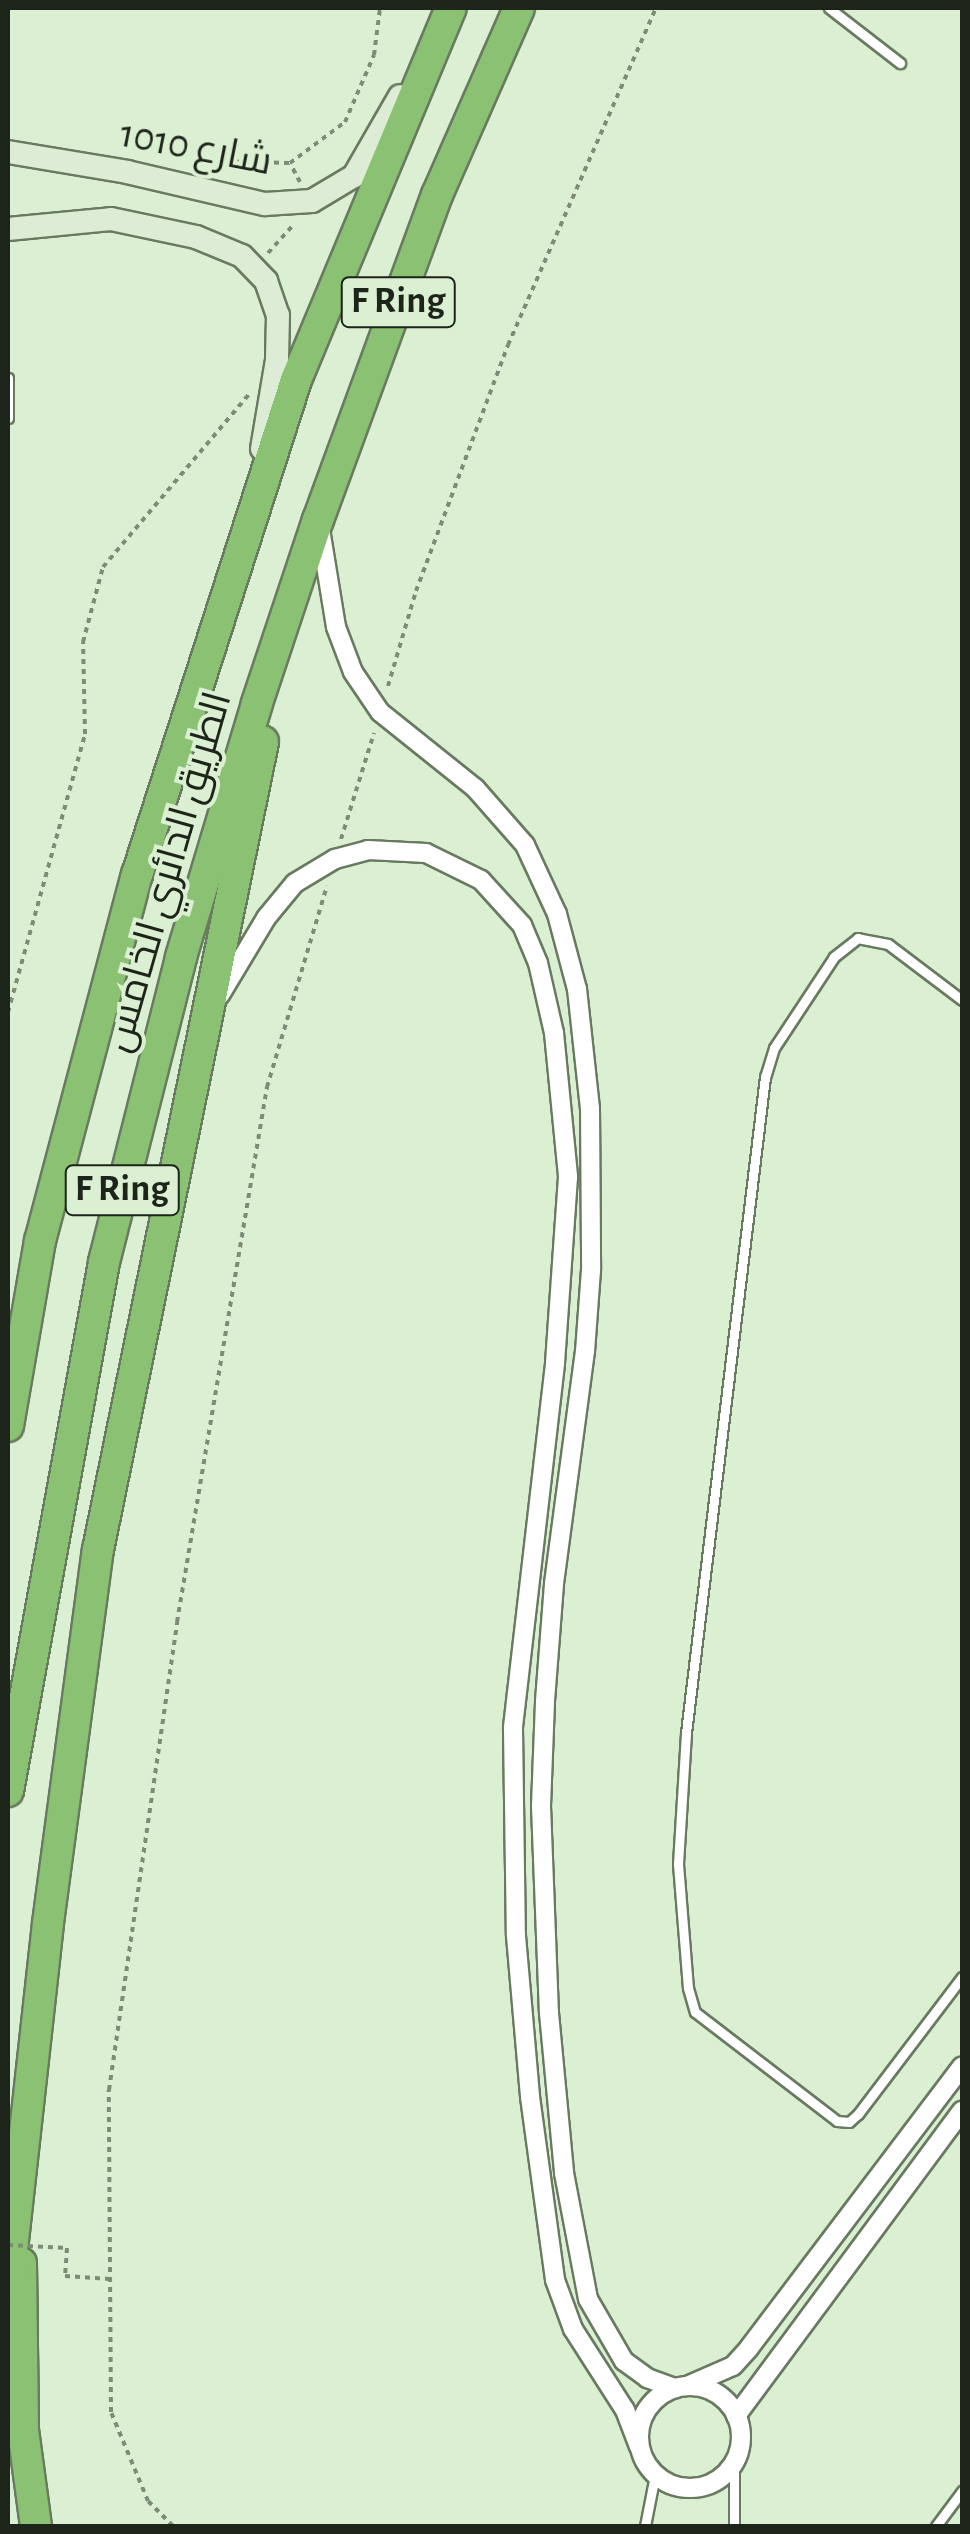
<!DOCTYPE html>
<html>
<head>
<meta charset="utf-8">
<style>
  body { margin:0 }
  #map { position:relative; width:970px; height:2534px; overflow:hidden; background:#dbefd2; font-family:"Alegreya Sans",Cairo,sans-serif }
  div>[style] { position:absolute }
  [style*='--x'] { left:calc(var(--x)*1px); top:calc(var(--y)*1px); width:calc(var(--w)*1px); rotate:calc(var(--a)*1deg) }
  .path>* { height:4px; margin-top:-2px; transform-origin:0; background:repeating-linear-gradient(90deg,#7d8b77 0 5px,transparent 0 10px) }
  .roads { filter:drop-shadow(2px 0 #687a60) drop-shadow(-2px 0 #687a60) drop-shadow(0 2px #687a60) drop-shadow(0 -2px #687a60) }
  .lane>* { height:9px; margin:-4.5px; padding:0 4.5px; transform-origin:4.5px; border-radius:4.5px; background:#fff }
  .street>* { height:18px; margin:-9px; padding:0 9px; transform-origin:9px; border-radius:9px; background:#fff }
  .street>.ring { margin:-9px; padding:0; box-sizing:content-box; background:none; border:18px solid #fff; border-radius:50% }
  .secondary>* { height:22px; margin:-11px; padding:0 11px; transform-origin:11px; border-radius:11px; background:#dcecd5 }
  .highway>* { height:30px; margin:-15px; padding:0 15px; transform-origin:15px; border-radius:15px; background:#8bc172 }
  .path-bridge>* { height:4px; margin-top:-2px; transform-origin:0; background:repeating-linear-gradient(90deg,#7d8b77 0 5px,transparent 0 10px) }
  span { translate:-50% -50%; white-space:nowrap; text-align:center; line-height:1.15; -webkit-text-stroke:8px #dbefd2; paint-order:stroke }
  .shield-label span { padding:2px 8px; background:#dbefd2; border:2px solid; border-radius:8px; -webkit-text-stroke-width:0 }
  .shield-label { font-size:38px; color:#1d251a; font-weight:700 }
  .street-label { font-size:40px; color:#1d251a }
  .frame { position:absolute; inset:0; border:10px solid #1d251a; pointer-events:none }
</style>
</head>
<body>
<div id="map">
  <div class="path">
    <i style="--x:224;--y:161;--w:65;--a:1.8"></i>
    <i style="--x:300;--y:182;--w:21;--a:-118"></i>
    <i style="--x:290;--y:163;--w:69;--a:-36.7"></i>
    <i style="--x:345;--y:122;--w:73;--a:-66.6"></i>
    <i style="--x:374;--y:55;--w:47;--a:-82.7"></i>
    <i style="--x:268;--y:253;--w:36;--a:-48"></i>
    <i style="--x:388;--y:686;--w:99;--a:-73.6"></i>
    <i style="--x:416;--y:591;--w:263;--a:-69.5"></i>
    <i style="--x:508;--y:345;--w:368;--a:-66.3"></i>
    <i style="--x:341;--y:839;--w:111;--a:-72.7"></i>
    <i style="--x:8;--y:1012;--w:288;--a:-74.5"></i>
    <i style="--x:85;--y:734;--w:92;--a:-91.2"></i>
    <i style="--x:83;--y:642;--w:78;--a:-75.1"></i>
    <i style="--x:103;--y:567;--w:226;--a:-49.8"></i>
    <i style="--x:67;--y:2248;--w:28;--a:94"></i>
    <i style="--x:65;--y:2276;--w:45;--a:3.8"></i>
    <i style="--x:173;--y:2526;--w:35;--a:-135"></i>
    <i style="--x:148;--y:2501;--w:96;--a:-112.6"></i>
    <i style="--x:111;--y:2412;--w:322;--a:-90.4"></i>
    <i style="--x:109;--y:2090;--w:473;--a:-81.7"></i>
    <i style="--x:177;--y:1622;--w:543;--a:-80.45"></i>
    <i style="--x:267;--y:1087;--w:210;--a:-73.4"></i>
  </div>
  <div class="roads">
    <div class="lane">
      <i style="--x:829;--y:8;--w:90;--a:37.8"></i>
      <i style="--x:8;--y:378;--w:40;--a:90"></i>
      <i style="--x:962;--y:1000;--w:93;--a:-142.9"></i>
      <i style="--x:888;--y:944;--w:31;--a:-169"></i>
      <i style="--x:858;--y:938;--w:31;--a:142"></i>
      <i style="--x:834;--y:957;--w:109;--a:123.4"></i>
      <i style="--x:774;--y:1048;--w:30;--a:107"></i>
      <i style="--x:765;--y:1077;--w:661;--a:96.87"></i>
      <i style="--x:686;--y:1733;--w:131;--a:93.5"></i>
      <i style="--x:678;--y:1864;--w:124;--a:85.4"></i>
      <i style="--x:688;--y:1988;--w:25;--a:74"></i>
      <i style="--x:695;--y:2012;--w:179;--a:37.5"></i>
      <i style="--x:837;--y:2121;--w:12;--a:5"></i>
      <i style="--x:849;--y:2122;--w:12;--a:-42"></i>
      <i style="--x:858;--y:2114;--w:172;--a:-52.8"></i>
      <i style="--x:734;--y:2464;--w:62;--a:90"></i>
      <i style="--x:645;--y:2526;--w:52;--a:-78.9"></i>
      <i style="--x:936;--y:2526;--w:44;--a:-53.4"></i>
    </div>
    <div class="street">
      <i style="--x:320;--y:529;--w:99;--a:80.7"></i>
      <i style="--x:336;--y:627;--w:48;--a:69.3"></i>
      <i style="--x:353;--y:672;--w:48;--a:56"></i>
      <i style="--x:380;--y:712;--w:122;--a:38.7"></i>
      <i style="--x:475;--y:788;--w:76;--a:48.7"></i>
      <i style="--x:525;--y:845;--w:76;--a:65.1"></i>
      <i style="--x:557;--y:914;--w:78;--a:75.1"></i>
      <i style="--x:577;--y:989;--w:120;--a:83.8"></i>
      <i style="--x:590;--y:1108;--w:162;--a:89.6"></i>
      <i style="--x:591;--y:1270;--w:81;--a:94.2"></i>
      <i style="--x:585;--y:1351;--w:235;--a:97.6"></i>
      <i style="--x:554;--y:1584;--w:118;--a:94.4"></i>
      <i style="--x:545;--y:1702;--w:104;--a:92.2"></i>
      <i style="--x:541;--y:1806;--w:207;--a:87.8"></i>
      <i style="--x:549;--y:2013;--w:161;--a:84.6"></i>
      <i style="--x:564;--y:2173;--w:128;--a:79.2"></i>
      <i style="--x:588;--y:2299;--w:72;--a:59.9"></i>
      <i style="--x:624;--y:2361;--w:29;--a:36"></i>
      <i style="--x:647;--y:2378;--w:30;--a:20"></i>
      <i style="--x:220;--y:995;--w:90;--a:-59.1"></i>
      <i style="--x:266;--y:918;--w:45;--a:-50.4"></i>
      <i style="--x:295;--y:883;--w:47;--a:-31"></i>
      <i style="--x:335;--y:859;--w:34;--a:-15"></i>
      <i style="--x:368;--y:850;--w:58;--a:3"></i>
      <i style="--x:426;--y:853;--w:61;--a:26.1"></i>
      <i style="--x:481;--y:880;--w:61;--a:47.7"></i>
      <i style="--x:522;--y:925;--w:41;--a:67.2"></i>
      <i style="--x:538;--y:963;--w:72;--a:77.1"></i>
      <i style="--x:554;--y:1033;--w:145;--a:84.4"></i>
      <i style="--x:568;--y:1177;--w:187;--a:94"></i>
      <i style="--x:555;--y:1364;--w:367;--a:96.6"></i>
      <i style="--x:513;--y:1729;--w:207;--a:89.2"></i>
      <i style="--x:516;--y:1936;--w:162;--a:85"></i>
      <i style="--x:530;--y:2097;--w:185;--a:82.2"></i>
      <i style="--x:555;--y:2280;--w:52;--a:69.8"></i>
      <i style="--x:573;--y:2329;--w:96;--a:57.3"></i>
      <i style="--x:625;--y:2410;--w:39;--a:69"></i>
      <i class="ring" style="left:639px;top:2386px;width:84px;height:84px"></i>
      <i style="--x:687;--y:2386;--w:50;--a:-23.5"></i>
      <i style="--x:733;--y:2366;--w:24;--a:-48"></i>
      <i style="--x:749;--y:2348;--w:353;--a:-52.9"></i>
      <i style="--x:736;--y:2416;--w:380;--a:-53.5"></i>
    </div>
    <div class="secondary">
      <i style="--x:8;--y:152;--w:121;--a:9.5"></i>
      <i style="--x:127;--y:172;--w:142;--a:13.1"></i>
      <i style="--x:265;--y:204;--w:47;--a:-3.7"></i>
      <i style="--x:312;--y:201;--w:49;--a:-30.8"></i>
      <i style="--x:354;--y:176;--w:92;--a:-60.1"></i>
      <i style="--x:8;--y:229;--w:103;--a:-5.5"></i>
      <i style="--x:111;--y:219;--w:87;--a:12"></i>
      <i style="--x:196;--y:237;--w:50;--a:22.4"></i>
      <i style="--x:242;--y:256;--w:35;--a:46"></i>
      <i style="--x:266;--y:281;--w:36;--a:71"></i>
      <i style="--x:278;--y:315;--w:45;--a:91.3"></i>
      <i style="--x:277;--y:360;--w:90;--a:99.6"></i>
    </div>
    <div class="highway">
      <i style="--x:8;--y:1426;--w:188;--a:-80.2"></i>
      <i style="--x:40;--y:1241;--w:379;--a:-75.2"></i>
      <i style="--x:137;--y:875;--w:520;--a:-72.19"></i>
      <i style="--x:296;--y:380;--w:403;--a:-67.4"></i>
      <i style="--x:8;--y:1791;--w:538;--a:-79.71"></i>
      <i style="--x:104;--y:1262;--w:315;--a:-75.8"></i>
      <i style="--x:181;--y:957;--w:265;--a:-73.3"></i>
      <i style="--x:257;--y:703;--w:193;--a:-71.6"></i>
      <i style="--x:318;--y:520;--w:346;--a:-69.9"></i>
      <i style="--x:437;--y:195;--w:204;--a:-66.3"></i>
      <i style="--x:21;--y:2263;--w:167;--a:89.3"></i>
      <i style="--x:23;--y:2430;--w:97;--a:82.3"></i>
      <i style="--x:8;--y:2286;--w:365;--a:-83.7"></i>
      <i style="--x:48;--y:1923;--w:376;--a:-82.4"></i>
      <i style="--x:98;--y:1550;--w:825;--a:-78.46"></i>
    </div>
  </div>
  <div class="path-bridge">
    <i style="--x:8;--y:2245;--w:59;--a:2.9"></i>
  </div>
  <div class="shield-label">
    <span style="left:398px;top:302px">F Ring</span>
    <span style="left:122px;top:1190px">F Ring</span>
  </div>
  <div class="street-label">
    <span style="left:196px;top:148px;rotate:11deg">شارع 1010</span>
    <span style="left:168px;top:872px;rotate:-74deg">الطريق الدائري الخامس</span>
  </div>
  <div class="frame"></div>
</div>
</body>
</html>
